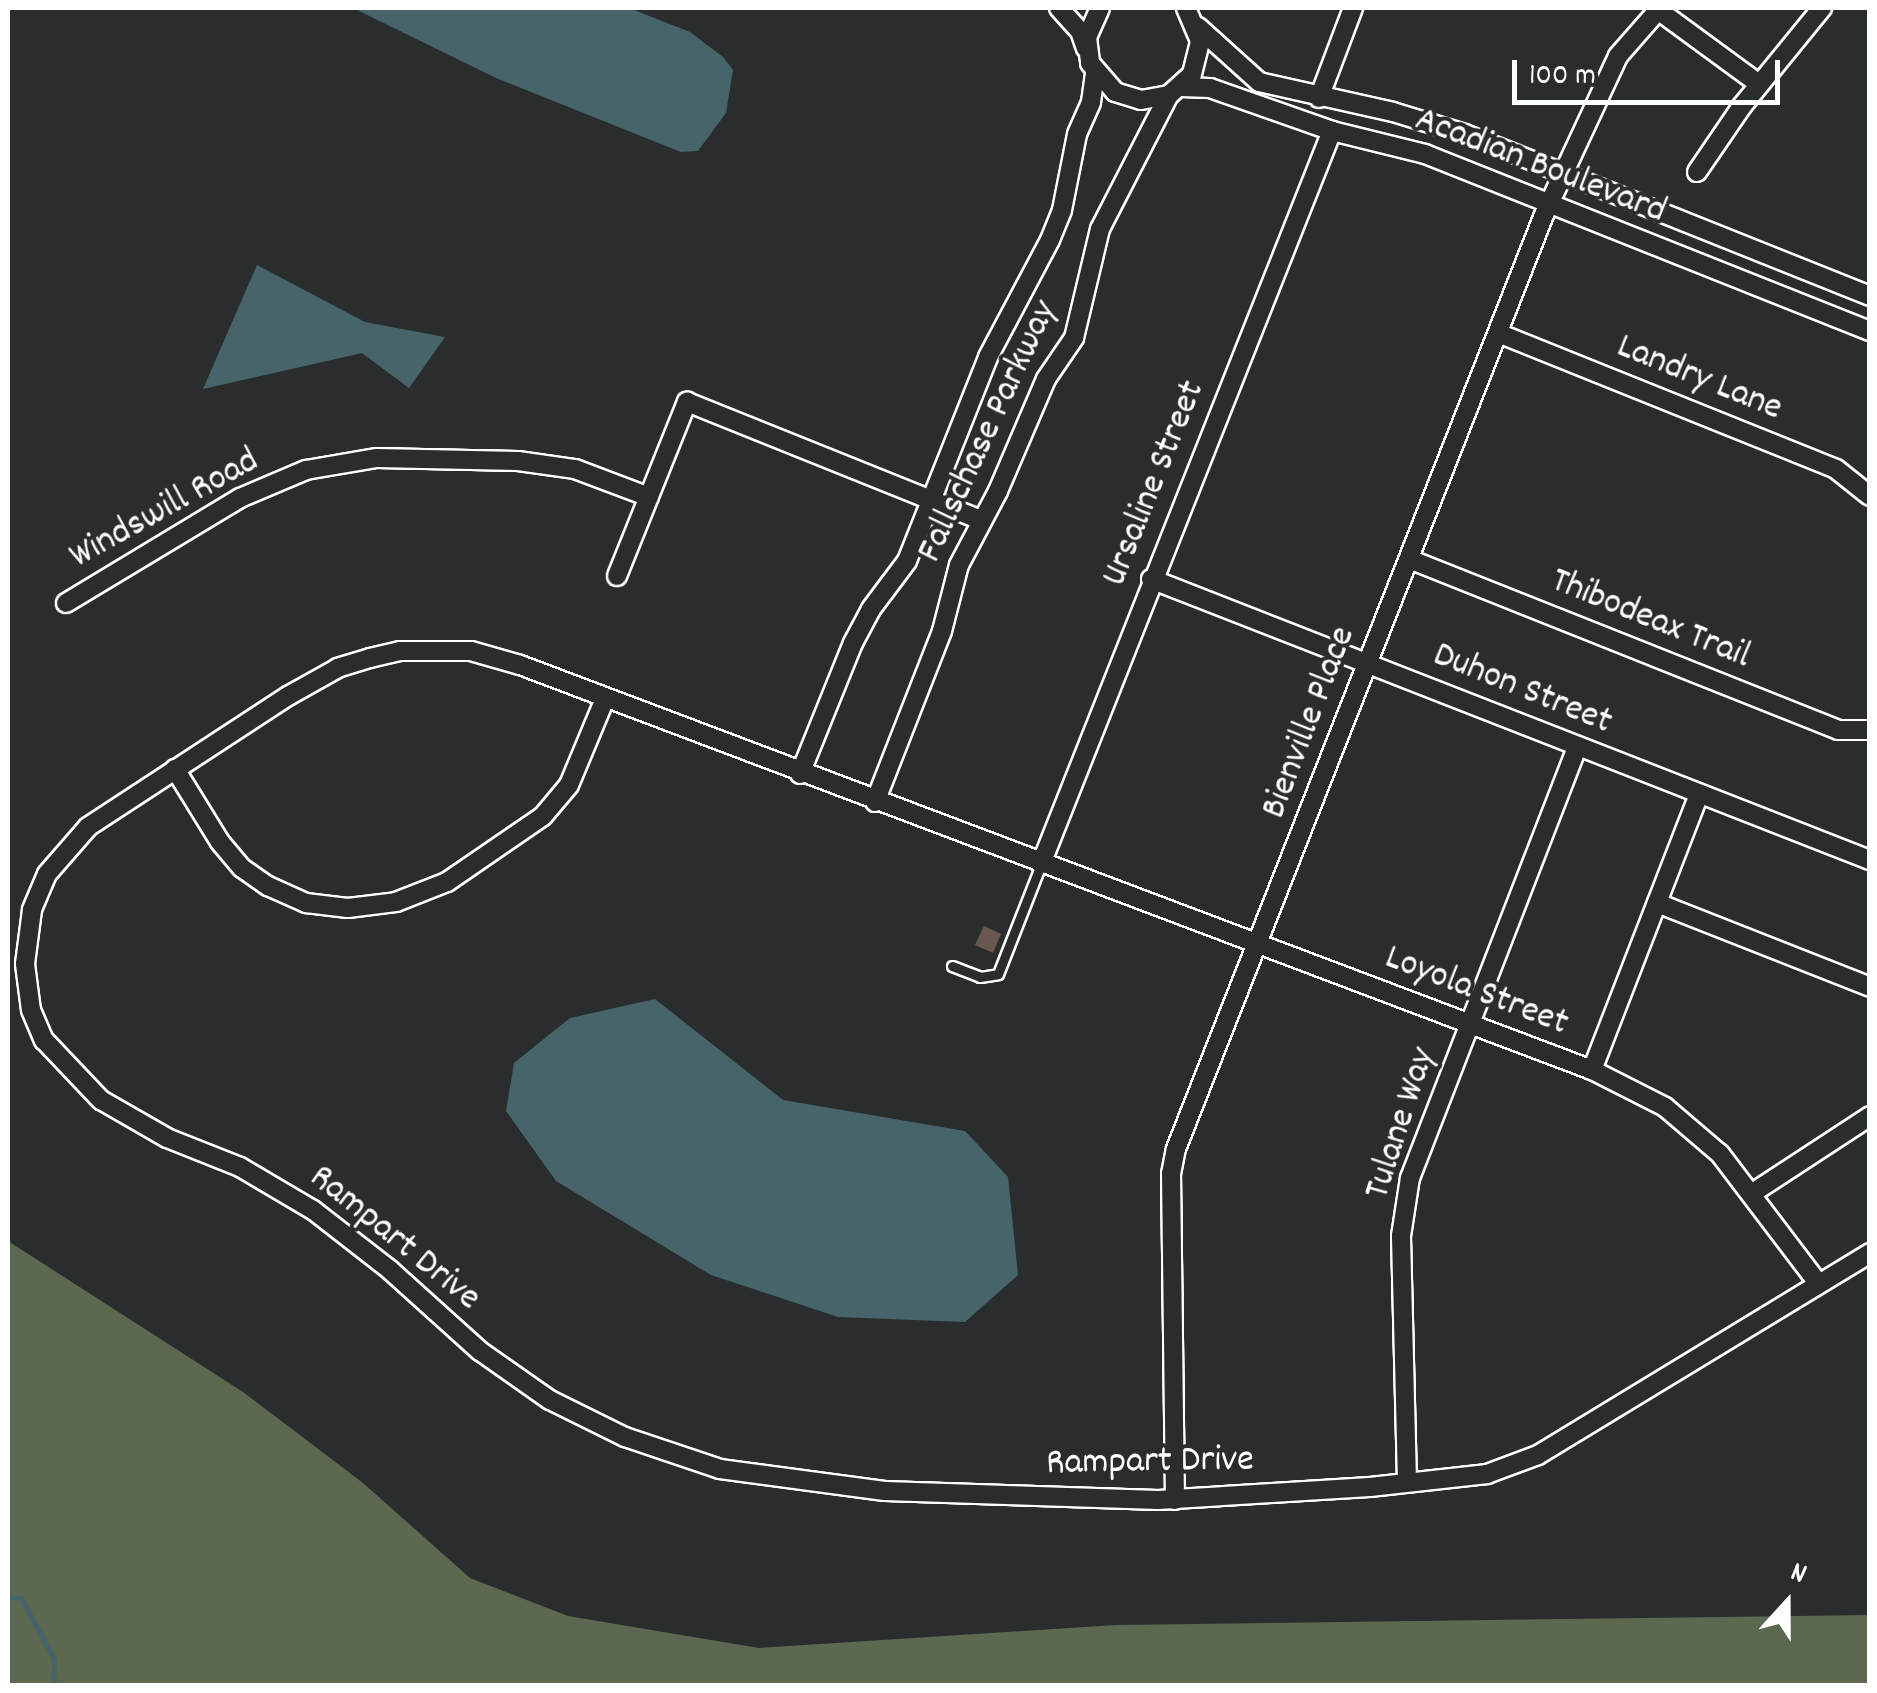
<!DOCTYPE html>
<html>
<head>
<meta charset="utf-8">
<style>
  body { margin:0 }
  #map { position:relative; width:1877px; height:1693px; overflow:hidden; background:#2a2d2e; font-family:Dekko,sans-serif }
  div>[style] { position:absolute }
  [style*='--x'] { left:calc(var(--x)*1px); top:calc(var(--y)*1px); width:calc(var(--w)*1px); rotate:calc(var(--a)*1deg) }
  .green>* { inset:0; background:#5c6850 }
  .water>* { inset:0; background:#47646a }
  .stream>* { height:5px; margin:-2.5px; padding:0 2.5px; transform-origin:2.5px; border-radius:2.5px; background:#47646a }
  .building>* { inset:0; background:#685850 }
  .roads { filter:drop-shadow(2px 0 #fff) drop-shadow(-2px 0 #fff) drop-shadow(0 2px #fff) drop-shadow(0 -2px #fff) }
  .lane>* { height:9px; margin:-4.5px; padding:0 4.5px; transform-origin:4.5px; border-radius:4.5px; background:#2a2d2e }
  .street>* { height:18px; margin:-9px; padding:0 9px; transform-origin:9px; border-radius:9px; background:#2a2d2e }
  span { translate:-50% -50%; white-space:nowrap; text-align:center; line-height:1.15; -webkit-text-stroke:8px #2a2d2e; paint-order:stroke }
  .street-label { font-size:38px; color:#fff }
  .frame { position:absolute; inset:0; border:10px solid #fff; pointer-events:none }
  .north { position:absolute; left:1737px; top:1553px; width:100px; height:100px; -webkit-text-stroke:8px #2a2d2e; paint-order:stroke; rotate:21deg; font-size:28px; font-weight:700; line-height:40px; text-align:center; color:#fff }
  .north::after { content:''; display:block; margin:auto; width:35px; height:45px; background:#fff; clip-path:polygon(50% 0,100% 100%,50% 72%,0 100%) }
  .scale { position:absolute; left:1512px; top:60px; width:268px; height:45px; box-sizing:border-box; border:5px solid #fff; border-top:0; padding-left:12px; font-size:30px; line-height:35px; white-space:nowrap; color:#fff; -webkit-text-stroke:8px #2a2d2e; paint-order:stroke }
</style>
</head>
<body>
<div id="map">
  <div class="green">
    <i style="clip-path:polygon(8px 1241px,243px 1392px,363px 1483px,470px 1578px,568px 1616px,759px 1648px,1115px 1625px,1869px 1615px,1869px 1685px,8px 1685px)"></i>
  </div>
  <div class="water">
    <i style="clip-path:polygon(353px 8px,629px 8px,690px 32px,723px 57px,733px 70px,726px 113px,698px 151px,681px 152px,496px 78px)"></i>
    <i style="clip-path:polygon(257px 265px,365px 322px,445px 337px,409px 388px,362px 353px,203px 389px)"></i>
    <i style="clip-path:polygon(655px 999px,783px 1100px,965px 1131px,1008px 1177px,1018px 1275px,965px 1322px,838px 1317px,711px 1275px,556px 1181px,506px 1111px,514px 1063px,570px 1018px)"></i>
  </div>
  <div class="stream">
    <i style="--x:8;--y:1596;--w:13;--a:9"></i>
    <i style="--x:21;--y:1598;--w:69;--a:61.6"></i>
    <i style="--x:54;--y:1659;--w:27;--a:92"></i>
  </div>
  <div class="building">
    <i style="clip-path:polygon(984px 926px,1001px 934px,993px 953px,975px 945px)"></i>
  </div>
  <div class="roads">
    <div class="lane">
      <i style="--x:952;--y:966;--w:30;--a:21"></i>
      <i style="--x:980;--y:977;--w:18;--a:-9"></i>
      <i style="--x:998;--y:974;--w:118;--a:-68.6"></i>
    </div>
    <div class="street">
      <i style="--x:1059;--y:8;--w:31;--a:48"></i>
      <i style="--x:1080;--y:31;--w:18;--a:71"></i>
      <i style="--x:1100;--y:8;--w:32;--a:114"></i>
      <i style="--x:1087;--y:37;--w:26;--a:83"></i>
      <i style="--x:1090;--y:63;--w:38;--a:49"></i>
      <i style="--x:1115;--y:92;--w:27;--a:17"></i>
      <i style="--x:1141;--y:100;--w:28;--a:-10"></i>
      <i style="--x:1169;--y:95;--w:31;--a:-42"></i>
      <i style="--x:1192;--y:74;--w:34;--a:-76"></i>
      <i style="--x:1200;--y:41;--w:36;--a:-113"></i>
      <i style="--x:1658;--y:10;--w:125;--a:36.2"></i>
      <i style="--x:1198;--y:27;--w:82;--a:42"></i>
      <i style="--x:1259;--y:82;--w:137;--a:12.6"></i>
      <i style="--x:1393;--y:112;--w:75;--a:17"></i>
      <i style="--x:1465;--y:134;--w:436;--a:21.8"></i>
      <i style="--x:1181;--y:87;--w:29;--a:2"></i>
      <i style="--x:1210;--y:88;--w:129;--a:19.4"></i>
      <i style="--x:1332;--y:131;--w:96;--a:13.9"></i>
      <i style="--x:1425;--y:154;--w:479;--a:21.7"></i>
      <i style="--x:1319;--y:98;--w:96;--a:-69.3"></i>
      <i style="--x:1697;--y:172;--w:80;--a:-55.7"></i>
      <i style="--x:1742;--y:106;--w:127;--a:-50.8"></i>
      <i style="--x:1498;--y:333;--w:364;--a:21.9"></i>
      <i style="--x:1836;--y:469;--w:43;--a:38.5"></i>
      <i style="--x:1409;--y:559;--w:462;--a:21.7"></i>
      <i style="--x:1838;--y:730;--w:32;--a:0"></i>
      <i style="--x:617;--y:576;--w:188;--a:-68.1"></i>
      <i style="--x:687;--y:402;--w:316;--a:21.9"></i>
      <i style="--x:1151;--y:579;--w:772;--a:21.35"></i>
      <i style="--x:66;--y:603;--w:203;--a:-31.1"></i>
      <i style="--x:240;--y:498;--w:72;--a:-23"></i>
      <i style="--x:306;--y:470;--w:72;--a:-9.6"></i>
      <i style="--x:377;--y:458;--w:141;--a:1.2"></i>
      <i style="--x:518;--y:461;--w:58;--a:8"></i>
      <i style="--x:575;--y:469;--w:79;--a:20.7"></i>
      <i style="--x:175;--y:769;--w:86;--a:58.3"></i>
      <i style="--x:220;--y:842;--w:34;--a:50"></i>
      <i style="--x:242;--y:868;--w:32;--a:35"></i>
      <i style="--x:268;--y:886;--w:42;--a:24.1"></i>
      <i style="--x:306;--y:903;--w:42;--a:6.8"></i>
      <i style="--x:348;--y:908;--w:48;--a:-7.1"></i>
      <i style="--x:396;--y:902;--w:55;--a:-21.4"></i>
      <i style="--x:447;--y:882;--w:116;--a:-34.5"></i>
      <i style="--x:543;--y:816;--w:40;--a:-50"></i>
      <i style="--x:569;--y:785;--w:91;--a:-67.4"></i>
      <i style="--x:800;--y:774;--w:141;--a:-68"></i>
      <i style="--x:853;--y:643;--w:38;--a:-62"></i>
      <i style="--x:871;--y:609;--w:60;--a:-53.1"></i>
      <i style="--x:907;--y:561;--w:219;--a:-68.3"></i>
      <i style="--x:988;--y:357;--w:132;--a:-62.1"></i>
      <i style="--x:1050;--y:240;--w:32;--a:-68"></i>
      <i style="--x:1062;--y:210;--w:77;--a:-78.8"></i>
      <i style="--x:1077;--y:134;--w:35;--a:-66"></i>
      <i style="--x:1091;--y:102;--w:30;--a:-82"></i>
      <i style="--x:875;--y:802;--w:184;--a:-68.6"></i>
      <i style="--x:942;--y:631;--w:68;--a:-75.6"></i>
      <i style="--x:959;--y:565;--w:84;--a:-62.2"></i>
      <i style="--x:998;--y:491;--w:122;--a:-66.8"></i>
      <i style="--x:1046;--y:379;--w:50;--a:-55.7"></i>
      <i style="--x:1074;--y:338;--w:112;--a:-76.6"></i>
      <i style="--x:1100;--y:229;--w:151;--a:-62.8"></i>
      <i style="--x:1041;--y:864;--w:789;--a:-68.35"></i>
      <i style="--x:1657;--y:903;--w:229;--a:21.5"></i>
      <i style="--x:1592;--y:1070;--w:296;--a:-68.8"></i>
      <i style="--x:1751;--y:1194;--w:142;--a:-33.2"></i>
      <i style="--x:1818;--y:1283;--w:162;--a:-127.2"></i>
      <i style="--x:1720;--y:1154;--w:72;--a:-139.5"></i>
      <i style="--x:1665;--y:1107;--w:82;--a:-153.1"></i>
      <i style="--x:1592;--y:1070;--w:1146;--a:-159.3"></i>
      <i style="--x:520;--y:665;--w:51;--a:-164.1"></i>
      <i style="--x:471;--y:651;--w:71;--a:180"></i>
      <i style="--x:400;--y:651;--w:31;--a:167"></i>
      <i style="--x:370;--y:658;--w:34;--a:163"></i>
      <i style="--x:338;--y:668;--w:57;--a:150.8"></i>
      <i style="--x:288;--y:696;--w:239;--a:146.8"></i>
      <i style="--x:88;--y:827;--w:62;--a:131.1"></i>
      <i style="--x:47;--y:874;--w:39;--a:113"></i>
      <i style="--x:32;--y:910;--w:54;--a:97.4"></i>
      <i style="--x:25;--y:964;--w:46;--a:82.6"></i>
      <i style="--x:31;--y:1010;--w:33;--a:67"></i>
      <i style="--x:44;--y:1040;--w:83;--a:46.5"></i>
      <i style="--x:101;--y:1100;--w:76;--a:29.9"></i>
      <i style="--x:167;--y:1138;--w:79;--a:21.7"></i>
      <i style="--x:240;--y:1167;--w:85;--a:30.5"></i>
      <i style="--x:313;--y:1210;--w:98;--a:37.9"></i>
      <i style="--x:390;--y:1270;--w:121;--a:42"></i>
      <i style="--x:480;--y:1351;--w:85;--a:35"></i>
      <i style="--x:550;--y:1400;--w:84;--a:26.3"></i>
      <i style="--x:625;--y:1437;--w:100;--a:18.6"></i>
      <i style="--x:720;--y:1469;--w:166;--a:7.6"></i>
      <i style="--x:885;--y:1491;--w:273;--a:1.9"></i>
      <i style="--x:1158;--y:1500;--w:212;--a:-3.5"></i>
      <i style="--x:1370;--y:1487;--w:118;--a:-6.3"></i>
      <i style="--x:1487;--y:1474;--w:54;--a:-20.4"></i>
      <i style="--x:1538;--y:1455;--w:389;--a:-31.3"></i>
      <i style="--x:1407;--y:1482;--w:246;--a:-91.4"></i>
      <i style="--x:1401;--y:1236;--w:59;--a:-81.2"></i>
      <i style="--x:1410;--y:1178;--w:462;--a:-68.8"></i>
      <i style="--x:1175;--y:1500;--w:326;--a:-90.7"></i>
      <i style="--x:1171;--y:1174;--w:25;--a:-79"></i>
      <i style="--x:1176;--y:1149;--w:1004;--a:-68.5"></i>
      <i style="--x:1544;--y:215;--w:175;--a:-65"></i>
      <i style="--x:1618;--y:56;--w:64;--a:-48.8"></i>
    </div>
  </div>
  <div class="street-label">
    <span style="left:1540px;top:167px;rotate:21deg">Acadian Boulevard</span>
    <span style="left:1699px;top:379px;rotate:22deg">Landry Lane</span>
    <span style="left:989px;top:432px;rotate:-65deg">Fallschase Parkway</span>
    <span style="left:1155px;top:484px;rotate:-68deg">Ursaline Street</span>
    <span style="left:165px;top:510px;rotate:-29deg">Windswill Road</span>
    <span style="left:1650px;top:620px;rotate:22deg">Thibodeax Trail</span>
    <span style="left:1522px;top:690px;rotate:22deg">Duhon Street</span>
    <span style="left:1310px;top:723px;rotate:-69deg">Bienville Place</span>
    <span style="left:1476px;top:992px;rotate:21deg">Loyola Street</span>
    <span style="left:1402px;top:1124px;rotate:-72deg">Tulane Way</span>
    <span style="left:394px;top:1239px;rotate:39deg">Rampart Drive</span>
    <span style="left:1150px;top:1463px;rotate:-1deg">Rampart Drive</span>
  </div>
  <div class="frame"></div>
  <div class="north">N</div>
  <div class="scale">100 m</div>
</div>
</body>
</html>
